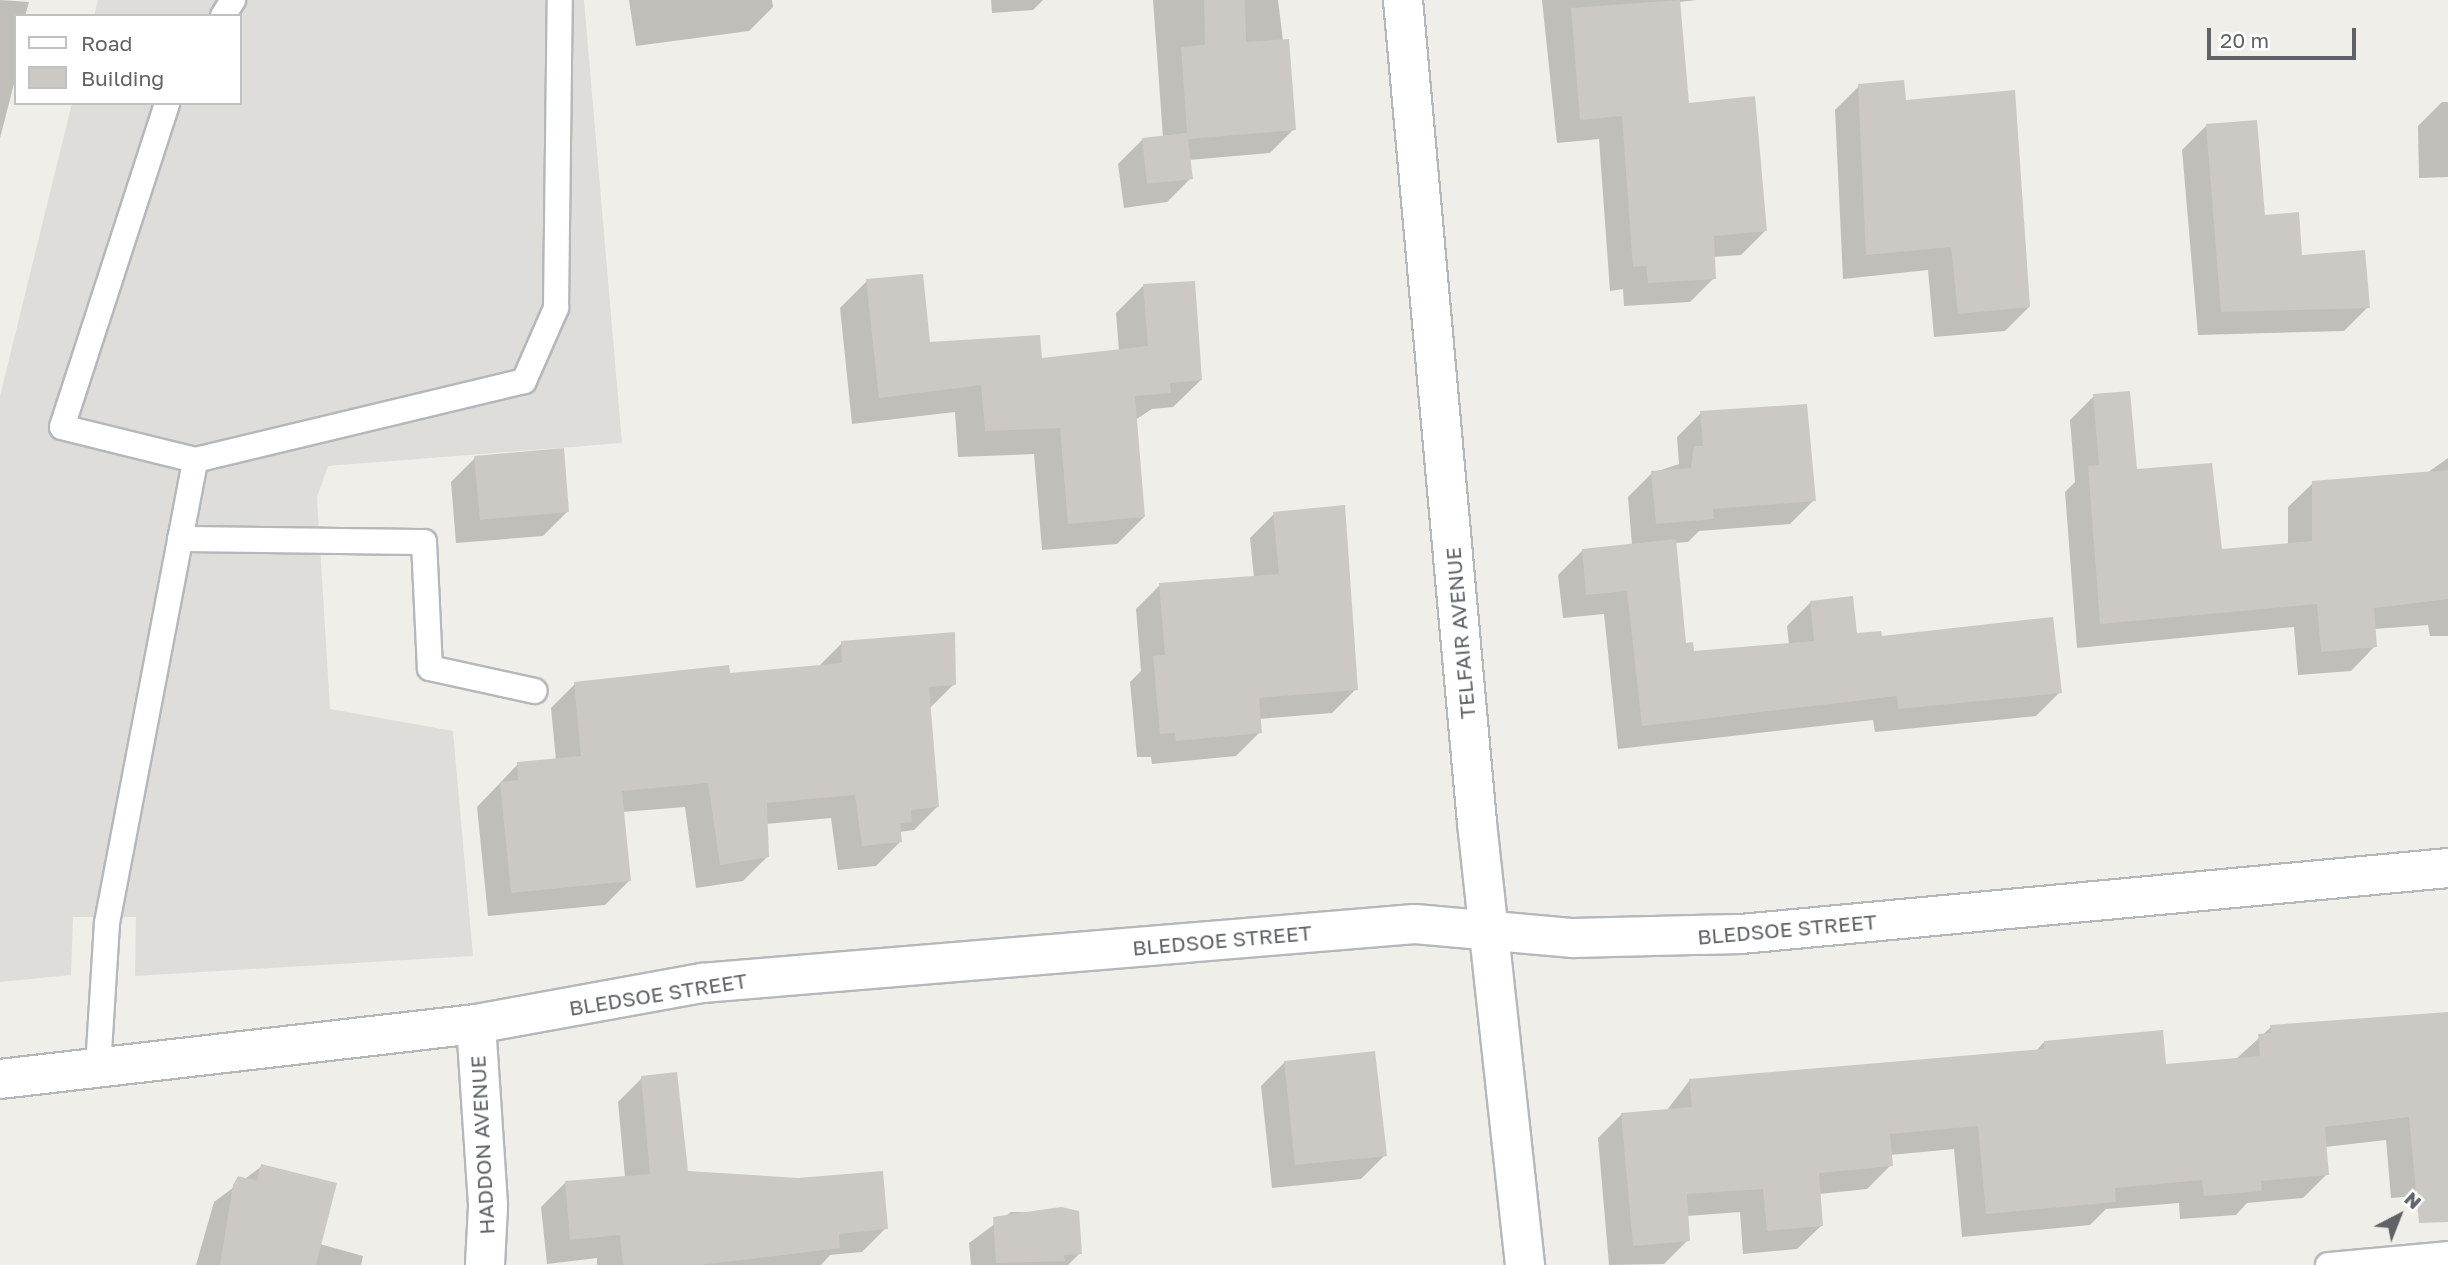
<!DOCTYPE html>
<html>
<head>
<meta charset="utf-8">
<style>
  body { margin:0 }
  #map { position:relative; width:2448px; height:1265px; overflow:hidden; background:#f0eee8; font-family:"Golos Text",sans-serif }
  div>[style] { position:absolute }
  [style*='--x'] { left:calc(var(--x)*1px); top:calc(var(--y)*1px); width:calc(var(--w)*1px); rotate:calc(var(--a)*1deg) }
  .industrial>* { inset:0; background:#dfddda }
  .shadow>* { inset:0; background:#0003 }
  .building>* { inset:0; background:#ccc9c4 }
  .roads { filter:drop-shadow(2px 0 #b5b8bb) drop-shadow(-2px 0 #b5b8bb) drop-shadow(0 2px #b5b8bb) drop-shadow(0 -2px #b5b8bb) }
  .service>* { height:24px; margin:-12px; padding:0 12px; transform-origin:12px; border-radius:12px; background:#fff }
  .minor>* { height:38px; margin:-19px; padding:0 19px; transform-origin:19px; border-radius:19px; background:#fff }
  .tertiary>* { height:38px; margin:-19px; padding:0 19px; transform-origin:19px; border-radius:19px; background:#fff }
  span { translate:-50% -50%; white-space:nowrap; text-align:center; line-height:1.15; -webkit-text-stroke:7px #fff; paint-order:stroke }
  .street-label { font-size:21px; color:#5f6367 }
  .legend { position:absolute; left:14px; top:14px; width:228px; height:91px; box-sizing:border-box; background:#fff; border:2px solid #bfc1c2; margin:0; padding:9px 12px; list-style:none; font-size:21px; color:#5f6367 }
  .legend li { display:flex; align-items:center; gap:14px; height:35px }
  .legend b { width:35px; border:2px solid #bfc1c2 }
  .north { position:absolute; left:2364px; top:1181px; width:70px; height:70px; -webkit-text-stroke:5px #fff; paint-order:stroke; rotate:42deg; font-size:19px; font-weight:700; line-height:28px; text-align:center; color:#5f6367 }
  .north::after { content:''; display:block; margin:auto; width:24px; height:32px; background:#5f6367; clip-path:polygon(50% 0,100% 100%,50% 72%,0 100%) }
  .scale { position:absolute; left:2207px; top:28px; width:149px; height:32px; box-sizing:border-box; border:4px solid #5f6367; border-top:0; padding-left:9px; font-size:21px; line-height:24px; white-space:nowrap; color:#5f6367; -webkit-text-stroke:5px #fff; paint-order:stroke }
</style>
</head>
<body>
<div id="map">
  <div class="industrial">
    <i style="clip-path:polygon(98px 0,584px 0,622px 443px,328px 466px,317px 497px,330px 709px,453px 731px,473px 956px,135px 976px,136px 917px,73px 917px,71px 975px,0 982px,0 396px,72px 103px,240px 103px,240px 16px,94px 16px)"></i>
  </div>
  <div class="shadow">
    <i style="clip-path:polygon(0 0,29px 2px,25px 16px,16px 16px,16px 76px,0 138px)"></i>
    <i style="clip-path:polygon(629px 0,772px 0,773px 7px,749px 31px,636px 46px)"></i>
    <i style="clip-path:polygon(991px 0,1043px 0,1033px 10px,992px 13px)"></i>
    <i style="clip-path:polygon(1153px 0,1278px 0,1294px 129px,1270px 153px,1189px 160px,1191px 178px,1167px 202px,1124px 208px,1118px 164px,1142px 140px,1163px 137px)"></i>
    <i style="clip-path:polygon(1542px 0,1697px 0,1679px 2px,1687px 105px,1765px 231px,1741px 255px,1713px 257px,1714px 278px,1690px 302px,1624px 306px,1623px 289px,1610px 291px,1599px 139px,1557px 143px)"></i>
    <i style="clip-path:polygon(1859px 86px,1904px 102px,2029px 307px,2005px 331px,1934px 337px,1928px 270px,1843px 279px,1835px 110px)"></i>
    <i style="clip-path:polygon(2442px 102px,2448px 102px,2448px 177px,2419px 178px,2418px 126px)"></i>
    <i style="clip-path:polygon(2206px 126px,2264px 216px,2300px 257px,2368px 307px,2344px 331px,2198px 335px,2182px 150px)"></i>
    <i style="clip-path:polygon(867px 281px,928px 344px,1040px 360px,1119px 351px,1116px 313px,1143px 286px,1201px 380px,1173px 407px,1152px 409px,1135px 420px,1144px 517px,1117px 544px,1042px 550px,1034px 454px,958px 457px,955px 412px,852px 424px,840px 308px)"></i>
    <i style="clip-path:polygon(2094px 396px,2135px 471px,2221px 550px,2288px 545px,2288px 507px,2313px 483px,2427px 473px,2448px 458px,2448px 636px,2430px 636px,2428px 625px,2374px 629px,2375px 646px,2351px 671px,2298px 675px,2294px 627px,2077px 648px,2065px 492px,2075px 482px,2070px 420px)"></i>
    <i style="clip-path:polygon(1701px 413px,1814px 500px,1790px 524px,1699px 531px,1688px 542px,1674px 543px,1684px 645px,1692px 653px,1789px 645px,1787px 626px,1811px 602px,1856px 635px,2060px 692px,2036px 716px,1875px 732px,1873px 720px,1618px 749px,1604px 614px,1563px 618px,1558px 575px,1582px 551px,1632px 545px,1628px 497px,1652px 473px,1679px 464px,1677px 437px)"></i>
    <i style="clip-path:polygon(475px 458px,567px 512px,543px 536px,456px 543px,451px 482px)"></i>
    <i style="clip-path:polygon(1343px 507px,1356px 689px,1332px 713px,1259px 719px,1260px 732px,1236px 756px,1152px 764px,1151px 757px,1137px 757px,1130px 682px,1141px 671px,1136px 609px,1160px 585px,1254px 578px,1250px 538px,1274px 514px)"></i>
    <i style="clip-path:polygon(842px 643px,954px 684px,929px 709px,938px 806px,914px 830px,899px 832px,900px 842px,876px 866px,838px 870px,831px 818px,766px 824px,767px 857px,743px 881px,696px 888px,685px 807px,622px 812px,629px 881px,605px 905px,488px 916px,477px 807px,518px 764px,556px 760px,551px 708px,575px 684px,818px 667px)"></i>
    <i style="clip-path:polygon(2448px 1013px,2448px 1193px,2391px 1198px,2386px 1140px,2325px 1147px,2327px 1174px,2303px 1198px,2247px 1203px,2236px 1215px,2180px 1219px,2179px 1203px,2106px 1209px,2090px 1225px,1962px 1237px,1954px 1149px,1890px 1155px,1891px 1165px,1867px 1189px,1819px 1194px,1822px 1225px,1797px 1249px,1743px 1254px,1740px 1212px,1687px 1216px,1688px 1240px,1664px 1264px,1609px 1265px,1598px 1138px,1622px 1114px,1667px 1110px,1690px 1080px,2035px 1052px,2044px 1042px,2164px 1066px,2235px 1060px,2271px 1027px)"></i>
    <i style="clip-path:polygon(1285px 1062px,1385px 1155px,1361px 1179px,1272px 1188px,1261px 1086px)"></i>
    <i style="clip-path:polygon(642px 1078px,686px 1172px,886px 1228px,862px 1252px,830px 1255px,821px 1265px,597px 1265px,597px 1258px,547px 1264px,541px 1207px,565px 1183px,625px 1177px,618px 1102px)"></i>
    <i style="clip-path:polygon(262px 1166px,320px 1244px,363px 1256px,361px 1265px,196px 1265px,214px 1202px)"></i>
    <i style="clip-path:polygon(1011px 1212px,1077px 1213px,1080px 1253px,1068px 1265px,971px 1265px,969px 1243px)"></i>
  </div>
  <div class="building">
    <i style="clip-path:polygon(1204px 0,1245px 0,1246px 42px,1289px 39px,1296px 130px,1188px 139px,1193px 179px,1147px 184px,1142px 138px,1187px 133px,1181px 47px,1205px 45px)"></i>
    <i style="clip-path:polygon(1680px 0,1689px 103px,1755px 96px,1767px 231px,1714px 236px,1716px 279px,1648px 283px,1646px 266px,1633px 267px,1622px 116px,1580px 120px,1571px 8px)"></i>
    <i style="clip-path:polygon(1904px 80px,1906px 100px,2015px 90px,2030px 307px,1958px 314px,1951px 247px,1866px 255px,1858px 84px)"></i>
    <i style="clip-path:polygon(2257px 120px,2265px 215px,2299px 212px,2302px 255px,2365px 250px,2370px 308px,2221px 312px,2206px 124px)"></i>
    <i style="clip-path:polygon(923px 274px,930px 342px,1040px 335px,1042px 358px,1148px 346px,1143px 284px,1195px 281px,1202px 380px,1170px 383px,1171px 393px,1135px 396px,1145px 517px,1068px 524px,1060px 428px,985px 431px,981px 385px,879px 398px,866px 279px)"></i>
    <i style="clip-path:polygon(2130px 391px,2137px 469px,2212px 463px,2222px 549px,2312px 541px,2312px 481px,2448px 470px,2448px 599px,2374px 608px,2377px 647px,2321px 652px,2317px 604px,2100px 624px,2088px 466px,2099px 465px,2093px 394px)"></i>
    <i style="clip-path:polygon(1807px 404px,1816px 501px,1713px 509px,1714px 519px,1656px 524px,1651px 471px,1691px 468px,1694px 446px,1703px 446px,1700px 411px)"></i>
    <i style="clip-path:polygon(564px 448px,569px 512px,480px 520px,474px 456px)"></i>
    <i style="clip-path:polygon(1345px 505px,1358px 690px,1259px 698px,1262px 733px,1176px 741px,1175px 733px,1160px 734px,1153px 656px,1165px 655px,1159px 583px,1279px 574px,1273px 512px)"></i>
    <i style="clip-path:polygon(1676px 539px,1686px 643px,1693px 642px,1694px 651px,1814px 641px,1810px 601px,1853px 596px,1857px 633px,1881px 631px,1882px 636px,2053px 617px,2062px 693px,1898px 709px,1897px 696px,1642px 726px,1627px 591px,1586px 595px,1582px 549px)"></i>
    <i style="clip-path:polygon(955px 632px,956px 685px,929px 687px,939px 807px,911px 810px,912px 822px,900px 823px,902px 842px,862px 846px,855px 795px,767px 803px,769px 857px,720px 865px,708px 783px,622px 791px,631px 881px,511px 893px,500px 782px,518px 780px,517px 762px,581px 756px,574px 682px,729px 665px,730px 673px,842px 663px,841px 641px)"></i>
    <i style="clip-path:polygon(2448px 1012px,2448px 1222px,2419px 1223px,2409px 1117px,2325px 1127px,2329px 1175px,2261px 1181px,2262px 1191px,2204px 1196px,2202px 1180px,2115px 1188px,2116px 1202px,1986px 1214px,1978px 1126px,1890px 1134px,1893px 1166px,1819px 1173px,1823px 1226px,1767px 1231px,1763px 1189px,1687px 1194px,1690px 1241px,1633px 1246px,1621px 1113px,1692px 1107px,1689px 1079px,2044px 1049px,2044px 1041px,2163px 1030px,2166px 1064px,2260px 1056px,2258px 1034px,2271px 1033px,2270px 1025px)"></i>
    <i style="clip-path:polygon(1375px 1051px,1387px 1156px,1295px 1165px,1284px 1061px)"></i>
    <i style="clip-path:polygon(677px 1072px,688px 1171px,798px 1178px,883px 1171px,888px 1229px,839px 1234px,840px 1248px,700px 1265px,623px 1265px,620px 1235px,570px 1240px,565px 1181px,650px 1174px,641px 1076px)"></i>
    <i style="clip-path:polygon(261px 1164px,337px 1183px,316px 1265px,220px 1265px,233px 1185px,238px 1176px,257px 1181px)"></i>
    <i style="clip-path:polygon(1061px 1207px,1079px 1211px,1082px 1254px,1064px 1255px,1065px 1261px,996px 1263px,993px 1217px)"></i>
  </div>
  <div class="roads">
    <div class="service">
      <i style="--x:223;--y:16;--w:19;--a:-58"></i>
      <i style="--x:195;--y:460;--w:338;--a:-13.5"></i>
      <i style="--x:524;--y:381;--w:80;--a:-66.3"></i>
      <i style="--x:556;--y:308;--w:308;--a:-89.3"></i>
      <i style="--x:180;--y:539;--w:244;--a:0.7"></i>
      <i style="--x:424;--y:542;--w:126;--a:87.3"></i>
      <i style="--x:430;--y:668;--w:107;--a:12.4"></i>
      <i style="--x:98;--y:1067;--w:144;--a:-86.4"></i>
      <i style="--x:107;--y:923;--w:471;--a:-79.2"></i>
      <i style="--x:195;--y:460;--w:137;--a:-166.1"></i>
      <i style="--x:62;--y:427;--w:341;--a:-72"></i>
      <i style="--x:2328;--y:1265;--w:121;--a:-5.2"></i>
    </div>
    <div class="minor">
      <i style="--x:1403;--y:0;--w:826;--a:84.86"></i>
      <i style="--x:1477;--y:823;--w:445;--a:83.8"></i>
      <i style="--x:476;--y:1024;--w:183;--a:86.2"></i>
      <i style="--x:488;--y:1207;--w:58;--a:93"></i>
    </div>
    <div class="tertiary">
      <i style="--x:0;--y:1079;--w:479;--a:-6.6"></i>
      <i style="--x:476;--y:1024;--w:230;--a:-10.3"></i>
      <i style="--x:702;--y:983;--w:715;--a:-4.73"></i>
      <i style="--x:1415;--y:924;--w:159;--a:5.1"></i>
      <i style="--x:1573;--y:938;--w:168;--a:-1.4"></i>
      <i style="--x:1741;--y:934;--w:710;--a:-5.33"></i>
    </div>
  </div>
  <div class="street-label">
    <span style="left:1460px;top:633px;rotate:-95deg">TELFAIR AVENUE</span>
    <span style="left:1787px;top:929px;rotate:-5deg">BLEDSOE STREET</span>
    <span style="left:1222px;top:940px;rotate:-5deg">BLEDSOE STREET</span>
    <span style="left:658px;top:994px;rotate:-9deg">BLEDSOE STREET</span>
    <span style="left:482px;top:1145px;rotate:-93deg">HADDON AVENUE</span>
  </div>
  <ul class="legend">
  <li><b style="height:9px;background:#fff"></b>Road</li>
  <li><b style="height:19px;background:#ccc9c4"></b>Building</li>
  </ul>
  <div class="north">N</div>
  <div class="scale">20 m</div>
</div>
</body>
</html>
